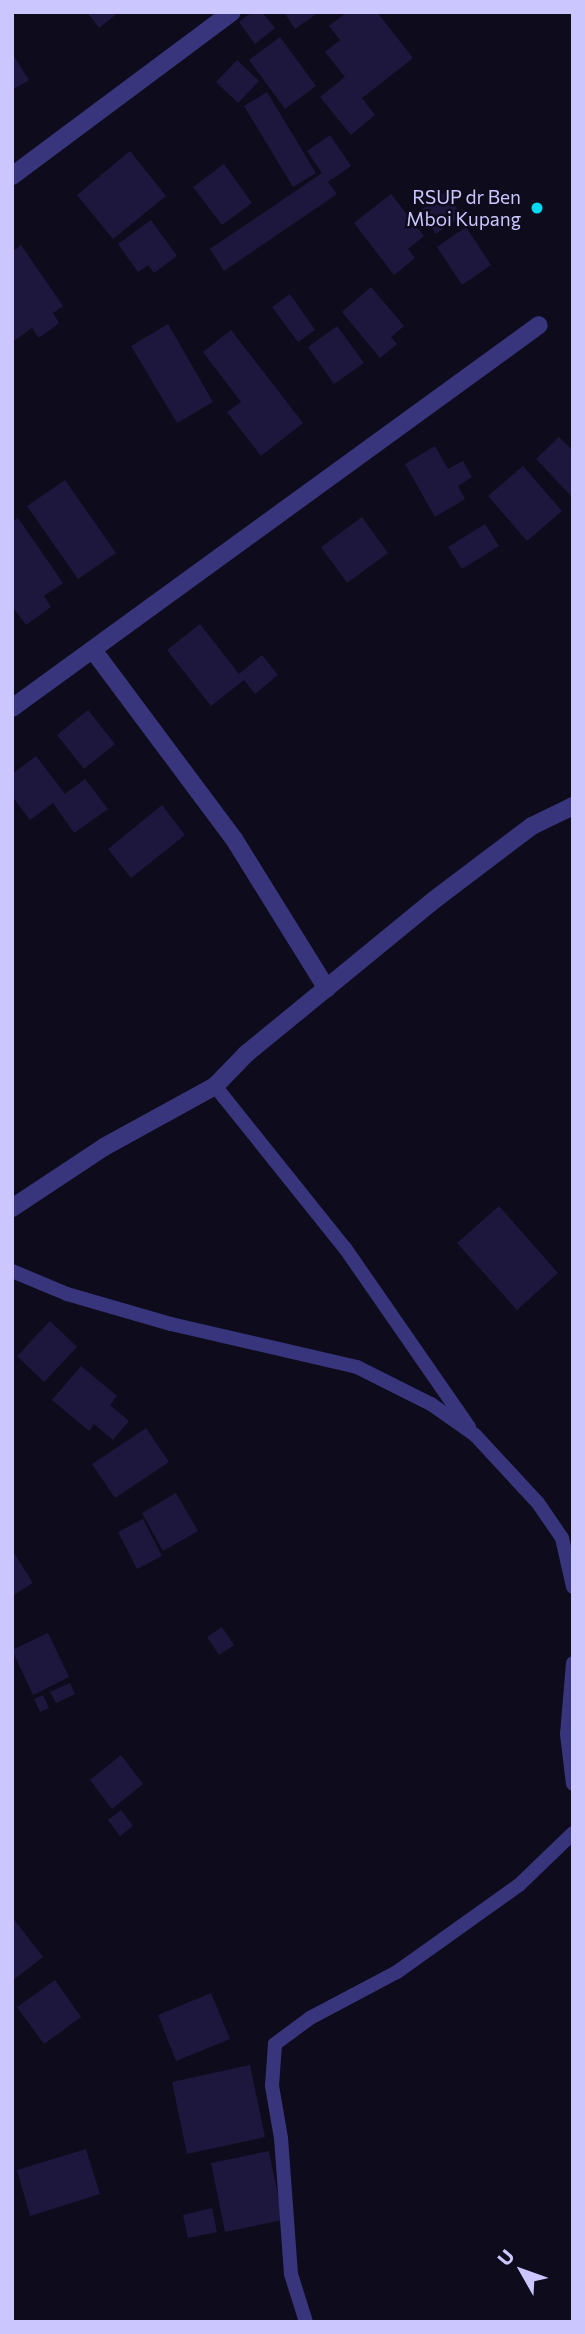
<!DOCTYPE html>
<html>
<head>
<meta charset="utf-8">
<style>
  body { margin:0 }
  #map { position:relative; width:585px; height:2334px; overflow:hidden; background:#0e0b1c; font-family:Commissioner,sans-serif }
  div>[style] { position:absolute }
  [style*='--x'] { left:calc(var(--x)*1px); top:calc(var(--y)*1px); width:calc(var(--w)*1px); rotate:calc(var(--a)*1deg) }
  .building>* { inset:0; background:#1e173d }
  .lane>* { height:14px; margin:-7px; padding:0 7px; transform-origin:7px; border-radius:7px; background:#38357c }
  .street>* { height:18px; margin:-9px; padding:0 9px; transform-origin:9px; border-radius:9px; background:#38357c }
  .dots>* { width:19px; height:19px; translate:-50% -50%; box-sizing:border-box; border:4px solid #0e0b1c; border-radius:50% }
  span { translate:-50% -50%; white-space:nowrap; text-align:center; line-height:1.15; -webkit-text-stroke:5px #0e0b1c; paint-order:stroke }
  .poi-label { font-size:19px; color:#ccc6ff }
  .right { translate:-100% -50%; text-align:right }
  .frame { position:absolute; inset:0; border:14px solid #ccc6ff; pointer-events:none }
  .north { position:absolute; left:487px; top:2236px; width:70px; height:70px; -webkit-text-stroke:5px #0e0b1c; paint-order:stroke; rotate:310deg; font-size:19px; font-weight:700; line-height:28px; text-align:center; color:#ccc6ff }
  .north::after { content:''; display:block; margin:auto; width:24px; height:32px; background:#ccc6ff; clip-path:polygon(50% 0,100% 100%,50% 72%,0 100%) }
</style>
</head>
<body>
<div id="map">
  <div class="building">
    <i style="clip-path:polygon(87px 12px,119px 12px,99px 28px)"></i>
    <i style="clip-path:polygon(252px 12px,262px 12px,275px 28px,255px 44px,239px 22px)"></i>
    <i style="clip-path:polygon(284px 12px,313px 12px,315px 15px,295px 29px)"></i>
    <i style="clip-path:polygon(347px 12px,377px 12px,413px 58px,362px 98px,375px 115px,351px 135px,320px 97px,345px 77px,325px 52px,340px 40px,329px 26px)"></i>
    <i style="clip-path:polygon(280px 37px,316px 86px,285px 109px,249px 60px)"></i>
    <i style="clip-path:polygon(12px 53px,29px 80px,12px 90px)"></i>
    <i style="clip-path:polygon(237px 60px,259px 81px,238px 103px,216px 82px)"></i>
    <i style="clip-path:polygon(267px 92px,316px 173px,293px 187px,244px 106px)"></i>
    <i style="clip-path:polygon(330px 135px,351px 166px,328px 182px,337px 194px,224px 271px,210px 249px,322px 173px,307px 151px)"></i>
    <i style="clip-path:polygon(130px 151px,166px 196px,113px 239px,77px 195px)"></i>
    <i style="clip-path:polygon(224px 164px,252px 203px,222px 225px,193px 187px)"></i>
    <i style="clip-path:polygon(446px 192px,462px 215px,436px 234px,419px 211px)"></i>
    <i style="clip-path:polygon(391px 194px,424px 236px,408px 249px,415px 258px,394px 275px,354px 223px)"></i>
    <i style="clip-path:polygon(151px 220px,177px 256px,154px 273px,148px 265px,138px 272px,118px 244px)"></i>
    <i style="clip-path:polygon(466px 227px,491px 265px,462px 285px,437px 247px)"></i>
    <i style="clip-path:polygon(21px 245px,63px 306px,53px 313px,59px 323px,39px 338px,32px 328px,12px 342px,12px 252px)"></i>
    <i style="clip-path:polygon(371px 287px,404px 326px,391px 337px,397px 344px,380px 358px,342px 312px)"></i>
    <i style="clip-path:polygon(290px 294px,315px 330px,298px 342px,272px 307px)"></i>
    <i style="clip-path:polygon(168px 324px,213px 402px,177px 423px,131px 346px)"></i>
    <i style="clip-path:polygon(337px 326px,364px 363px,334px 384px,308px 347px)"></i>
    <i style="clip-path:polygon(231px 330px,303px 423px,261px 456px,227px 412px,241px 402px,203px 352px)"></i>
    <i style="clip-path:polygon(559px 437px,573px 451px,573px 498px,536px 459px)"></i>
    <i style="clip-path:polygon(435px 446px,448px 469px,463px 461px,472px 477px,458px 486px,465px 499px,435px 517px,405px 464px)"></i>
    <i style="clip-path:polygon(523px 466px,562px 511px,527px 541px,488px 496px)"></i>
    <i style="clip-path:polygon(65px 480px,116px 553px,78px 579px,27px 506px)"></i>
    <i style="clip-path:polygon(362px 517px,388px 553px,347px 583px,321px 547px)"></i>
    <i style="clip-path:polygon(18px 518px,63px 583px,44px 596px,51px 607px,26px 625px,12px 606px,12px 522px)"></i>
    <i style="clip-path:polygon(485px 524px,499px 546px,462px 569px,448px 547px)"></i>
    <i style="clip-path:polygon(200px 624px,239px 674px,262px 655px,278px 675px,255px 694px,244px 680px,211px 706px,167px 650px)"></i>
    <i style="clip-path:polygon(88px 710px,115px 744px,84px 769px,57px 735px)"></i>
    <i style="clip-path:polygon(36px 756px,65px 794px,85px 779px,108px 809px,74px 833px,53px 803px,30px 820px,12px 796px,12px 774px)"></i>
    <i style="clip-path:polygon(162px 805px,185px 835px,131px 878px,108px 849px)"></i>
    <i style="clip-path:polygon(499px 1206px,558px 1273px,517px 1310px,457px 1243px)"></i>
    <i style="clip-path:polygon(50px 1321px,77px 1347px,44px 1382px,17px 1356px)"></i>
    <i style="clip-path:polygon(81px 1366px,117px 1396px,110px 1405px,129px 1421px,113px 1440px,94px 1424px,89px 1431px,52px 1400px)"></i>
    <i style="clip-path:polygon(146px 1428px,169px 1462px,115px 1498px,92px 1464px)"></i>
    <i style="clip-path:polygon(176px 1493px,198px 1531px,163px 1551px,142px 1513px)"></i>
    <i style="clip-path:polygon(143px 1519px,162px 1556px,137px 1569px,118px 1532px)"></i>
    <i style="clip-path:polygon(14px 1553px,33px 1583px,12px 1596px,12px 1555px)"></i>
    <i style="clip-path:polygon(222px 1627px,234px 1645px,219px 1655px,207px 1637px)"></i>
    <i style="clip-path:polygon(48px 1633px,69px 1677px,33px 1695px,12px 1650px)"></i>
    <i style="clip-path:polygon(70px 1683px,75px 1694px,56px 1703px,50px 1692px)"></i>
    <i style="clip-path:polygon(43px 1695px,49px 1708px,40px 1712px,34px 1699px)"></i>
    <i style="clip-path:polygon(121px 1755px,143px 1784px,112px 1809px,90px 1780px)"></i>
    <i style="clip-path:polygon(121px 1810px,133px 1826px,120px 1836px,108px 1820px)"></i>
    <i style="clip-path:polygon(12px 1917px,43px 1957px,12px 1981px)"></i>
    <i style="clip-path:polygon(55px 1980px,81px 2017px,44px 2044px,17px 2007px)"></i>
    <i style="clip-path:polygon(211px 1993px,230px 2039px,176px 2061px,158px 2015px)"></i>
    <i style="clip-path:polygon(250px 2065px,265px 2137px,187px 2154px,172px 2082px)"></i>
    <i style="clip-path:polygon(86px 2149px,100px 2194px,30px 2216px,17px 2170px)"></i>
    <i style="clip-path:polygon(269px 2151px,283px 2220px,225px 2232px,211px 2163px)"></i>
    <i style="clip-path:polygon(212px 2208px,217px 2232px,188px 2238px,183px 2215px)"></i>
  </div>
  <div class="lane">
    <i style="--x:215;--y:1086;--w:208;--a:51.3"></i>
    <i style="--x:345;--y:1248;--w:218;--a:55.3"></i>
    <i style="--x:12;--y:1271;--w:60;--a:22.7"></i>
    <i style="--x:67;--y:1294;--w:108;--a:16.1"></i>
    <i style="--x:171;--y:1324;--w:191;--a:13"></i>
    <i style="--x:357;--y:1367;--w:83;--a:26.6"></i>
    <i style="--x:431;--y:1404;--w:54;--a:35.2"></i>
    <i style="--x:475;--y:1435;--w:93;--a:47.2"></i>
    <i style="--x:538;--y:1503;--w:42;--a:55.6"></i>
    <i style="--x:562;--y:1538;--w:50;--a:77.3"></i>
    <i style="--x:573;--y:1663;--w:71;--a:94.8"></i>
    <i style="--x:567;--y:1734;--w:50;--a:83.2"></i>
    <i style="--x:306;--y:2322;--w:50;--a:-107.4"></i>
    <i style="--x:291;--y:2274;--w:136;--a:-94.2"></i>
    <i style="--x:281;--y:2138;--w:53;--a:-99.8"></i>
    <i style="--x:272;--y:2086;--w:42;--a:-85.9"></i>
    <i style="--x:275;--y:2044;--w:44;--a:-36.6"></i>
    <i style="--x:310;--y:2018;--w:98;--a:-27.9"></i>
    <i style="--x:397;--y:1972;--w:150;--a:-35.5"></i>
    <i style="--x:519;--y:1885;--w:75;--a:-43.9"></i>
  </div>
  <div class="street">
    <i style="--x:12;--y:176;--w:274;--a:-36.7"></i>
    <i style="--x:93;--y:650;--w:236;--a:53.3"></i>
    <i style="--x:234;--y:839;--w:176;--a:58.2"></i>
    <i style="--x:12;--y:708;--w:651;--a:-36.01"></i>
    <i style="--x:12;--y:1208;--w:110;--a:-33.5"></i>
    <i style="--x:104;--y:1147;--w:127;--a:-28.8"></i>
    <i style="--x:215;--y:1086;--w:45;--a:-45.9"></i>
    <i style="--x:246;--y:1054;--w:243;--a:-39.3"></i>
    <i style="--x:434;--y:900;--w:123;--a:-37.1"></i>
    <i style="--x:532;--y:826;--w:46;--a:-26"></i>
  </div>
  <div class="dots">
    <i style="left:537px;top:208px;background:#00d9f1"></i>
  </div>
  <div class="poi-label">
    <span class="right" style="left:521px;top:208px">RSUP dr Ben<br>Mboi Kupang</span>
  </div>
  <div class="frame"></div>
  <div class="north">U</div>
</div>
</body>
</html>
